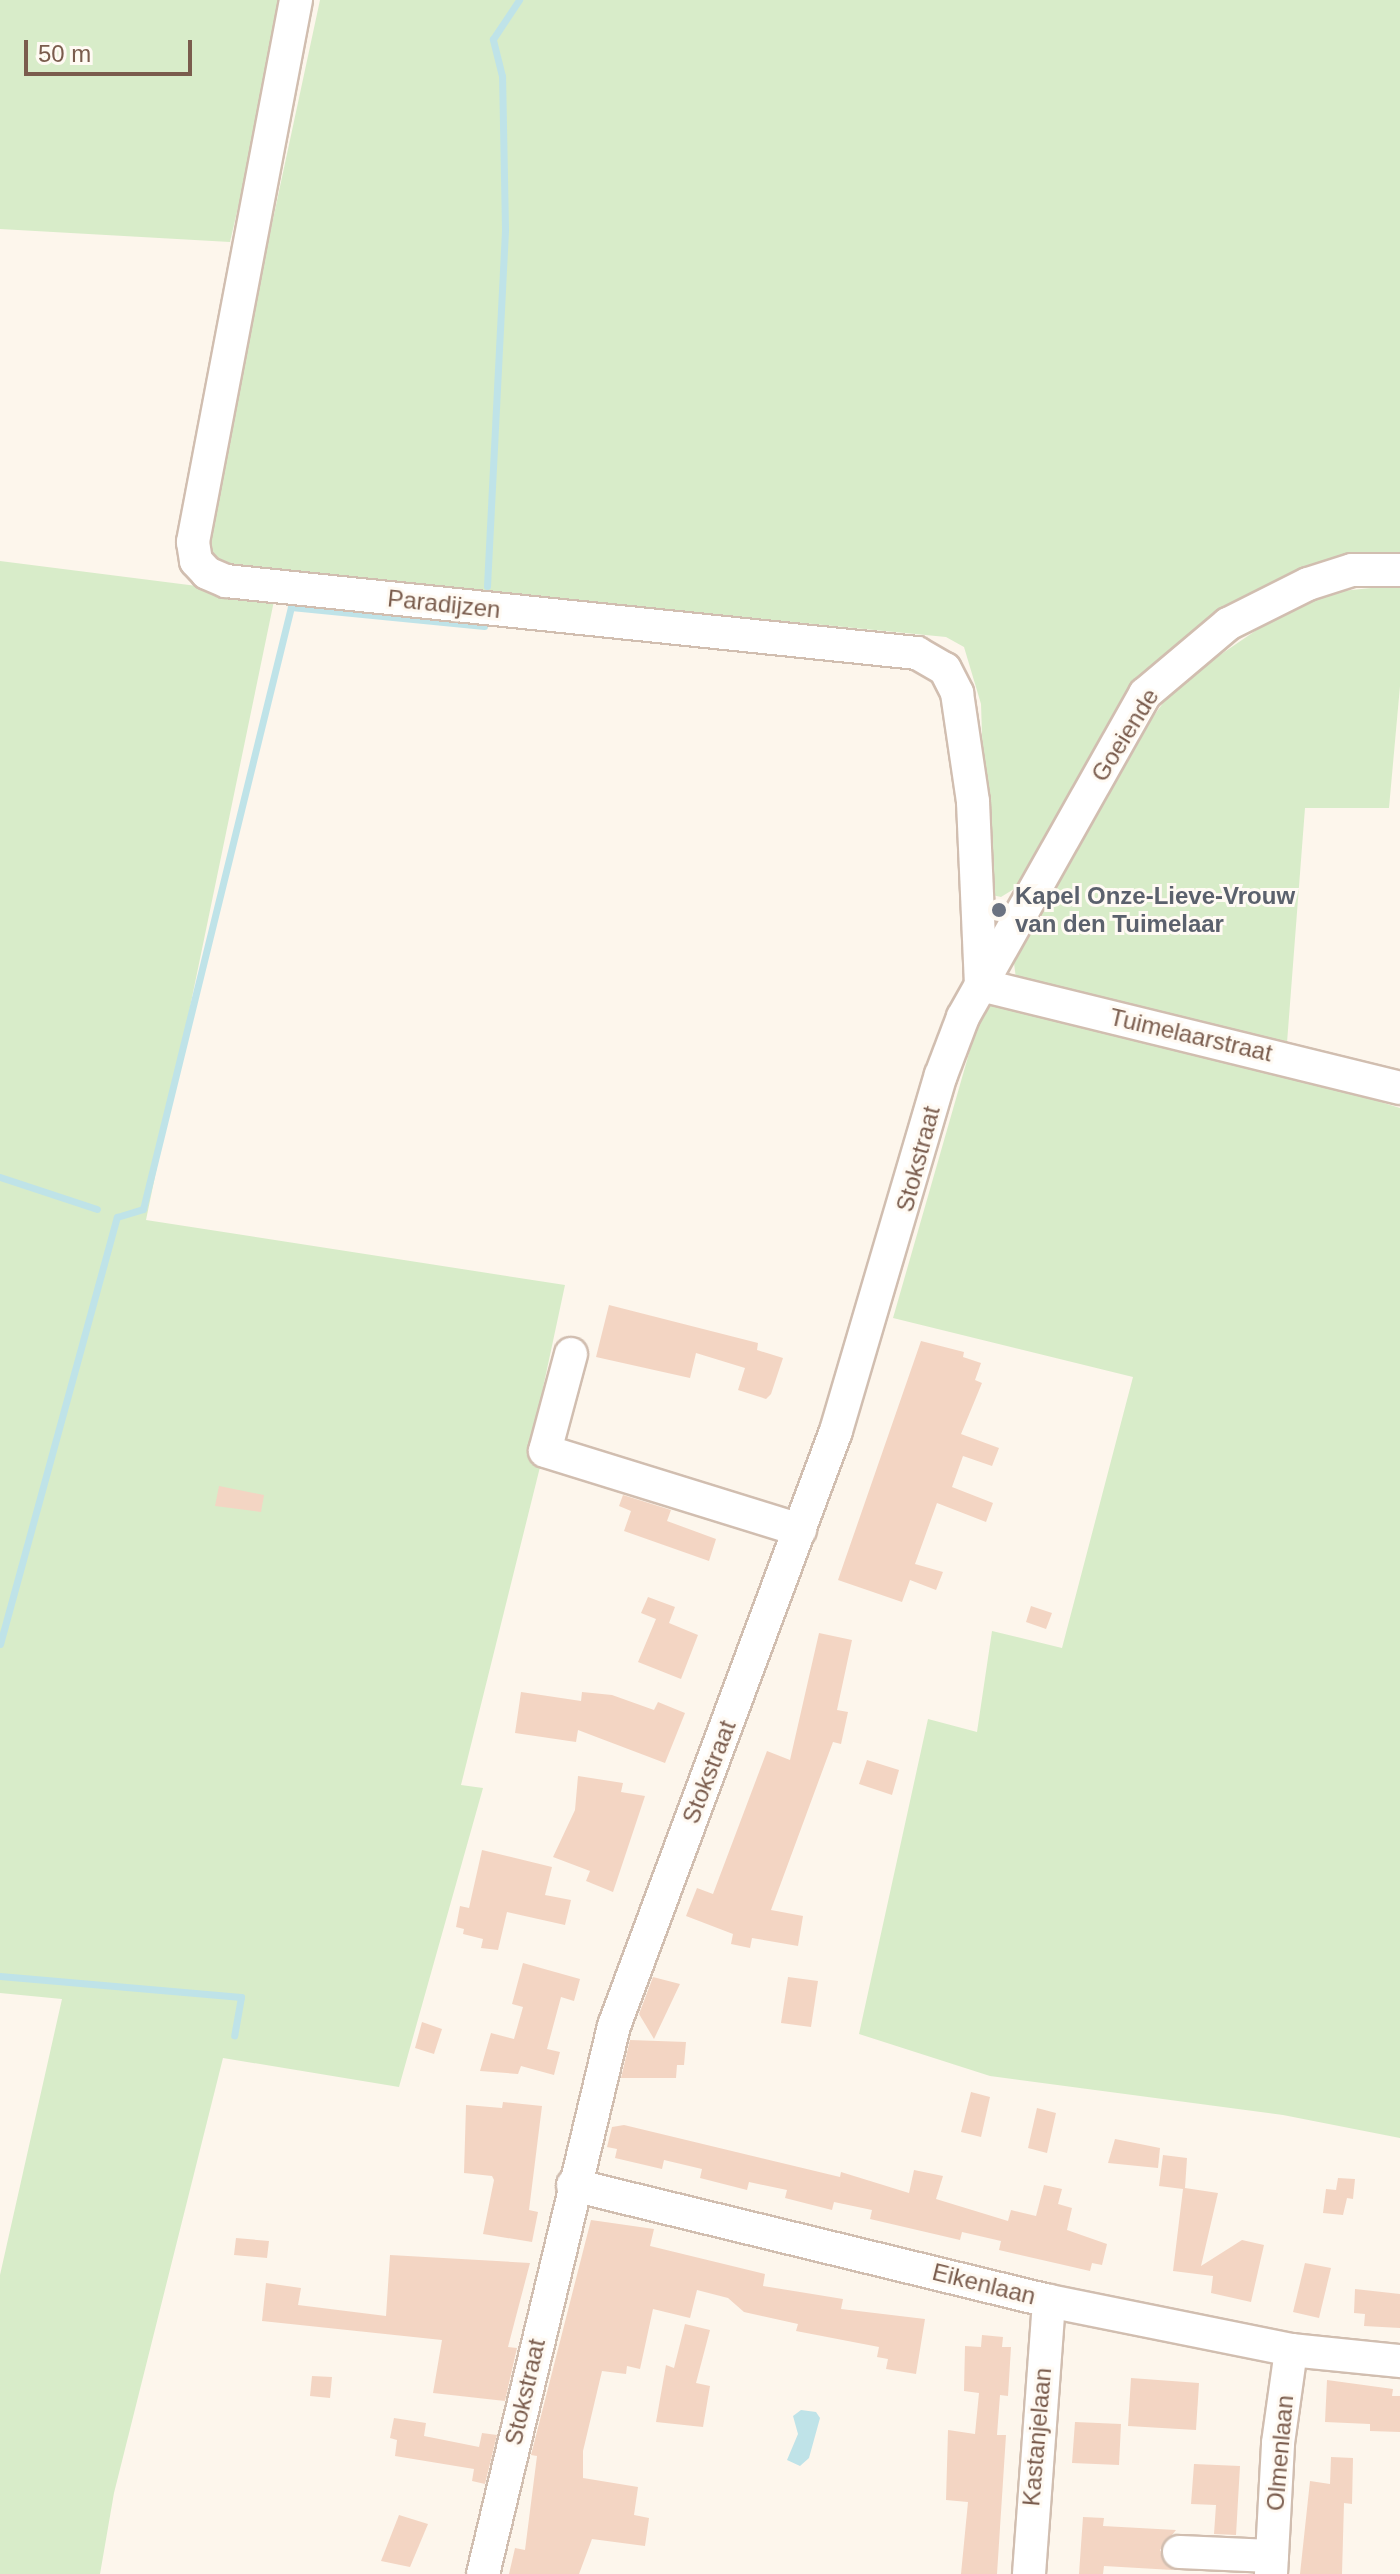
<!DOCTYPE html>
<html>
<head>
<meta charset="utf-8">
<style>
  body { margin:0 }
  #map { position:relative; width:1400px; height:2574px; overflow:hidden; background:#fdf6ec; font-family:Arial,sans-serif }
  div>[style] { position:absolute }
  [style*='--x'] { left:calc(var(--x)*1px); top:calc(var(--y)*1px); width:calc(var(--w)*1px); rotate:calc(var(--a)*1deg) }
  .green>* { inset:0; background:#d8ecc9 }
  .water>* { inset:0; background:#bfe3e8 }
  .stream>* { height:7px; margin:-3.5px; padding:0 3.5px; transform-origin:3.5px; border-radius:3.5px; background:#bfe3e8 }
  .building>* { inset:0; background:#f3d5c3 }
  .roads { filter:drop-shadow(2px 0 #d1beb0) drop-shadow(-2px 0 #d1beb0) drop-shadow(0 2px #d1beb0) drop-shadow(0 -2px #d1beb0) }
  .minor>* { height:32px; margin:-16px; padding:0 16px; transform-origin:16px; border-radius:16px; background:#fff }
  .dots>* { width:22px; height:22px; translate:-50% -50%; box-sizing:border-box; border:4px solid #fffaf3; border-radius:50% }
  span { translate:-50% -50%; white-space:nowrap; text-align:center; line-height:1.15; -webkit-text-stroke:6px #fffaf3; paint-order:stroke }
  .street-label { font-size:24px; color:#7a5c4d }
  .worship-label { font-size:24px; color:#5b616d; font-weight:700 }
  .left { translate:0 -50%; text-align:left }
  .scale { position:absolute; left:24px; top:40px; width:168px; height:36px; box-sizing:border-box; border:4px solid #7a5c4d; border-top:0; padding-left:10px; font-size:24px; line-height:28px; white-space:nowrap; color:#7a5c4d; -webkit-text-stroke:6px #fffaf3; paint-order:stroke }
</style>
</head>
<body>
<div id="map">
  <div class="green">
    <i style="clip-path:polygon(0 0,279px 0,279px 32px,230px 242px,0 229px)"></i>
    <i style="clip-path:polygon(320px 0,1400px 0,1400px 556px,1247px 599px,1192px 631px,1120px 706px,1019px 886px,1001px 897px,992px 895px,987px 885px,981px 704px,964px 647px,946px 637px,235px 567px,213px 555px,204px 541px)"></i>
    <i style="clip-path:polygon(0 561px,275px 596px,146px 1220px,565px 1285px,528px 1458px,541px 1463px,461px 1785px,483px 1788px,399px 2087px,223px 2058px,114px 2493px,100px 2574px,0 2574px,0 2275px,62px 1999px,0 1993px)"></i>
    <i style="clip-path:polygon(1400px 585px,1400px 686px,1389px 808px,1305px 808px,1287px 1043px,1016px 979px,1014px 963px,1145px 728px,1176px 685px,1289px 608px,1342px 591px)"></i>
    <i style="clip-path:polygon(1003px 1000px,1269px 1067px,1400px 1108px,1400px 2138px,1283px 2115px,990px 2076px,859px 2034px,928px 1719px,977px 1732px,992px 1631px,1062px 1648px,1133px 1377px,893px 1318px,978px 1022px,990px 1005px)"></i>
  </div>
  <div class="water">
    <i style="clip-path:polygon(801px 2410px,816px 2412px,820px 2418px,809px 2458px,800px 2466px,787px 2460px,798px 2434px,793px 2416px)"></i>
  </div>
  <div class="stream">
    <i style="--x:487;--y:586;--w:357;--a:-87.1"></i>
    <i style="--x:505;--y:229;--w:153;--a:-91.1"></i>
    <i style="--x:502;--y:76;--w:38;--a:-104"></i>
    <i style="--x:493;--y:39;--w:47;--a:-56.3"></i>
    <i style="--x:0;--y:1177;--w:102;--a:18.3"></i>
    <i style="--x:0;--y:1644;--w:443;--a:-74.7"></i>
    <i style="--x:117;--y:1217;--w:27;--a:-17"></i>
    <i style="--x:143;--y:1209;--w:620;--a:-76.19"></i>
    <i style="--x:291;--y:607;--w:194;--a:5.6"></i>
    <i style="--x:0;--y:1976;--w:242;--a:5"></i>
    <i style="--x:241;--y:1997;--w:39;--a:100"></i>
  </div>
  <div class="building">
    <i style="clip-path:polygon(609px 1305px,758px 1343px,757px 1350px,783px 1358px,771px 1394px,766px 1399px,738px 1390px,745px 1368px,696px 1353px,690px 1378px,596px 1357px)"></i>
    <i style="clip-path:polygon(921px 1341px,964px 1352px,963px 1357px,981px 1363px,975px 1380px,982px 1383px,961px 1434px,999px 1448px,992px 1466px,963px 1456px,952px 1487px,993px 1503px,986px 1522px,937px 1503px,915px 1564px,943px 1572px,936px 1590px,910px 1580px,902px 1602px,838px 1580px)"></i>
    <i style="clip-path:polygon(219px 1486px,264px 1495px,261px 1512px,215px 1506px)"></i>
    <i style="clip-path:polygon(623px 1495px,671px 1510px,667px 1521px,716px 1539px,709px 1561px,624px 1531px,631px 1511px,619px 1506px)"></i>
    <i style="clip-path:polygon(648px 1597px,675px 1607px,669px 1623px,698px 1635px,681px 1679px,638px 1662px,656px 1619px,641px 1613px)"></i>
    <i style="clip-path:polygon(1031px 1606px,1052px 1613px,1046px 1629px,1026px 1622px)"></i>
    <i style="clip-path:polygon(819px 1633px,852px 1640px,837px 1710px,848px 1712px,841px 1744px,833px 1742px,771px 1910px,803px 1916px,798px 1946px,752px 1938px,750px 1948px,731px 1944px,733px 1934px,686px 1916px,697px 1888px,713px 1894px,767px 1751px,790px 1760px)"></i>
    <i style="clip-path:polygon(521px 1692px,581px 1701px,582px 1692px,612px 1695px,654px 1710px,658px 1702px,685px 1713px,665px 1763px,578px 1730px,576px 1742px,515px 1733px)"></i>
    <i style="clip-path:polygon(867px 1760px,899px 1770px,892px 1795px,859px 1784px)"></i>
    <i style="clip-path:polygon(578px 1776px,623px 1783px,621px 1792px,645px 1796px,613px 1892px,586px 1881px,590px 1871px,553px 1857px,575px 1810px)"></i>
    <i style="clip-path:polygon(482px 1850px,552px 1867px,545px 1895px,571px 1900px,565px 1925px,507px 1912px,498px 1950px,481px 1948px,483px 1939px,463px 1934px,464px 1929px,456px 1927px,460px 1906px,469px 1908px)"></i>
    <i style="clip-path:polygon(523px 1963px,580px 1979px,574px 2001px,561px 1997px,547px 2049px,560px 2052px,554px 2075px,521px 2066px,518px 2074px,480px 2071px,491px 2033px,514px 2039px,523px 2007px,512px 2004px)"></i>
    <i style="clip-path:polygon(653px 1977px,680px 1984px,654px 2039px,639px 2014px)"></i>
    <i style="clip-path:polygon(788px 1977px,818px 1981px,811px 2027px,781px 2023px)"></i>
    <i style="clip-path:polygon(422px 2022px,442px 2029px,434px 2054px,415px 2048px)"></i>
    <i style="clip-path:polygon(630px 2040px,686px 2042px,684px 2065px,677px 2065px,676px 2078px,621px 2078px)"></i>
    <i style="clip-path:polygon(971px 2092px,990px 2097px,981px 2137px,961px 2132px)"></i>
    <i style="clip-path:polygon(503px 2102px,542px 2106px,529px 2210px,538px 2212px,532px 2242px,483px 2234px,494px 2180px,492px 2176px,464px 2173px,466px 2105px,502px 2108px)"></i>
    <i style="clip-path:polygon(1037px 2108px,1056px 2113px,1047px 2153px,1028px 2148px)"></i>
    <i style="clip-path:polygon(624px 2125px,840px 2177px,841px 2172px,909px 2193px,914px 2170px,943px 2176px,936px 2199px,1008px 2221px,1011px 2210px,1036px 2216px,1044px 2185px,1062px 2189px,1058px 2204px,1072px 2208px,1067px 2230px,1107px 2244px,1102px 2265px,1092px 2263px,1090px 2271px,999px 2250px,1001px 2241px,962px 2232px,960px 2240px,870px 2219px,872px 2210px,834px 2202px,832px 2210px,785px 2198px,787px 2190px,749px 2182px,747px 2190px,700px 2178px,702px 2169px,664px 2160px,662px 2169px,615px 2158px,617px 2149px,607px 2147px,612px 2127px)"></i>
    <i style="clip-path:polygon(1115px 2139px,1160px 2148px,1158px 2168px,1108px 2163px)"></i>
    <i style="clip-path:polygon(1163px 2155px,1187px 2158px,1185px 2188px,1218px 2193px,1201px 2266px,1242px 2240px,1264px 2245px,1251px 2302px,1211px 2293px,1213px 2276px,1173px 2271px,1183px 2189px,1159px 2186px)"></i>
    <i style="clip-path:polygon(1338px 2178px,1355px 2179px,1353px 2199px,1347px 2198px,1343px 2215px,1323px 2213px,1326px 2189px,1336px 2190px)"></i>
    <i style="clip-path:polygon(591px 2220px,654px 2229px,650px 2246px,765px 2274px,763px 2286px,843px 2299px,841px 2309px,925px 2319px,916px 2374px,886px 2369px,888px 2359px,877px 2357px,879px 2347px,796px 2331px,798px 2324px,744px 2312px,728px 2298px,697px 2290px,690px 2318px,653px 2309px,640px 2369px,627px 2366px,626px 2374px,602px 2371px,583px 2451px,583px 2478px,638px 2487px,634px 2515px,649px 2518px,645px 2546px,592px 2539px,579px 2574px,509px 2574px,515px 2548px,525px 2550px,537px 2456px,531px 2455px)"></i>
    <i style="clip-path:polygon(236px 2238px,269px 2241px,267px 2258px,234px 2255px)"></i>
    <i style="clip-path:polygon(390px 2255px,530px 2263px,508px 2347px,517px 2348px,505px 2401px,433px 2393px,442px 2340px,262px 2321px,266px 2283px,301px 2288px,298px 2305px,386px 2316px)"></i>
    <i style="clip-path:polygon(1305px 2263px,1331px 2268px,1319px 2318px,1293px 2312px)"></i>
    <i style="clip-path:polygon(1355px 2289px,1400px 2294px,1400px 2328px,1364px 2326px,1365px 2314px,1354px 2313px)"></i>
    <i style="clip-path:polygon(685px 2324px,710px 2330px,696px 2383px,710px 2386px,703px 2427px,656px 2422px,666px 2365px,674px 2368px)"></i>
    <i style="clip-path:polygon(982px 2335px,1003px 2337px,1002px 2347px,1011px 2347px,1008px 2396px,1000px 2395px,997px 2435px,1006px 2435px,997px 2574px,961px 2574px,968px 2502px,946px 2500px,948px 2430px,975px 2434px,979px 2393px,964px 2391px,965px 2346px,981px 2347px)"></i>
    <i style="clip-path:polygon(312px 2376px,332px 2377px,330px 2398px,310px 2396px)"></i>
    <i style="clip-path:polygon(1131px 2378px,1199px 2383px,1196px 2430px,1128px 2426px)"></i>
    <i style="clip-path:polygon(1327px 2380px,1393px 2389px,1392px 2396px,1400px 2396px,1400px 2432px,1370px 2431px,1370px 2424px,1325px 2422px)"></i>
    <i style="clip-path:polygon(394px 2418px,426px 2423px,424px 2436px,479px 2447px,482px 2433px,497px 2435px,485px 2484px,472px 2481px,474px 2469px,395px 2456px,397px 2440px,390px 2438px)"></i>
    <i style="clip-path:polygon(1075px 2422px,1121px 2424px,1119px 2465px,1072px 2463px)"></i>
    <i style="clip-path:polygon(1331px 2457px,1353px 2458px,1352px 2504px,1344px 2503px,1342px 2574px,1300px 2574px,1310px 2481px,1330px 2484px)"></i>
    <i style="clip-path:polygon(1194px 2464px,1240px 2466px,1236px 2535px,1214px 2534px,1216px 2505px,1191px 2504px)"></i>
    <i style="clip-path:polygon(399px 2515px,428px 2524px,410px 2567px,381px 2561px)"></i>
    <i style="clip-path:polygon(1083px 2517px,1104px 2518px,1103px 2526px,1176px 2530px,1160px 2550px,1173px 2570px,1104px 2566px,1103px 2574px,1079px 2574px)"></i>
  </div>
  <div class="roads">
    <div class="minor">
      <i style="--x:296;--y:0;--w:552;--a:100.76"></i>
      <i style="--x:193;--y:542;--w:19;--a:81"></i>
      <i style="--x:196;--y:561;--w:16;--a:47"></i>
      <i style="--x:207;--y:573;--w:21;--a:23"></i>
      <i style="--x:226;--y:581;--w:695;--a:5.95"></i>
      <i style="--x:917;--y:653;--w:32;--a:30"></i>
      <i style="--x:945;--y:669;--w:27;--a:63"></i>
      <i style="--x:957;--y:693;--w:110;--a:81.6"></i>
      <i style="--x:973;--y:802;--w:183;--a:87.5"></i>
      <i style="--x:981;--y:985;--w:431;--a:13.8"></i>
      <i style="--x:571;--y:1354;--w:100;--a:105"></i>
      <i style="--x:545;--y:1451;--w:267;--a:17.2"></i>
      <i style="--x:573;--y:2185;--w:490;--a:13.7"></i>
      <i style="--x:1049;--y:2301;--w:247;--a:11.4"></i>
      <i style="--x:1291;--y:2350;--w:110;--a:5.8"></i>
      <i style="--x:1179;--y:2552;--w:93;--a:2.5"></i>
      <i style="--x:483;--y:2574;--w:563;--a:-76.56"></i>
      <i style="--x:614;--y:2026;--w:635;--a:-69.54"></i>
      <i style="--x:836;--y:1431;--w:371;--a:-73.6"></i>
      <i style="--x:941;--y:1075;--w:62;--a:-69.2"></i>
      <i style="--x:963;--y:1017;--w:371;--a:-60.6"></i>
      <i style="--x:1145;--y:694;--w:109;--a:-40.1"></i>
      <i style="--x:1228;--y:624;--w:89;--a:-26.6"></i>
      <i style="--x:1308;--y:584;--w:46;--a:-17.7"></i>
      <i style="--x:1352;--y:570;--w:48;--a:0"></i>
      <i style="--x:1029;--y:2574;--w:274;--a:-85.8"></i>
      <i style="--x:1271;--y:2574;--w:131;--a:-86.9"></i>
      <i style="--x:1278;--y:2443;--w:94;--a:-82"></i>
    </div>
  </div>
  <div class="dots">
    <i style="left:999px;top:910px;background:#6b7280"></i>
  </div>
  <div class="street-label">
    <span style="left:444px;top:604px;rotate:6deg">Paradijzen</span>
    <span style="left:1125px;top:735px;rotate:-58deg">Goeiende</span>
    <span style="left:1191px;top:1035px;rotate:13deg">Tuimelaarstraat</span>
    <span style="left:918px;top:1159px;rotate:-75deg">Stokstraat</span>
    <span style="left:709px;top:1772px;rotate:-69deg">Stokstraat</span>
    <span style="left:984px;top:2284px;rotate:14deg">Eikenlaan</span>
    <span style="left:525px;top:2392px;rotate:-77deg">Stokstraat</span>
    <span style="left:1037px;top:2437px;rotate:-85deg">Kastanjelaan</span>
    <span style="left:1280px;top:2453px;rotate:-85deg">Olmenlaan</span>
  </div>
  <div class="worship-label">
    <span class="left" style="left:1015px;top:910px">Kapel Onze-Lieve-Vrouw<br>van den Tuimelaar</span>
  </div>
  <div class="scale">50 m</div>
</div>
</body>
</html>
